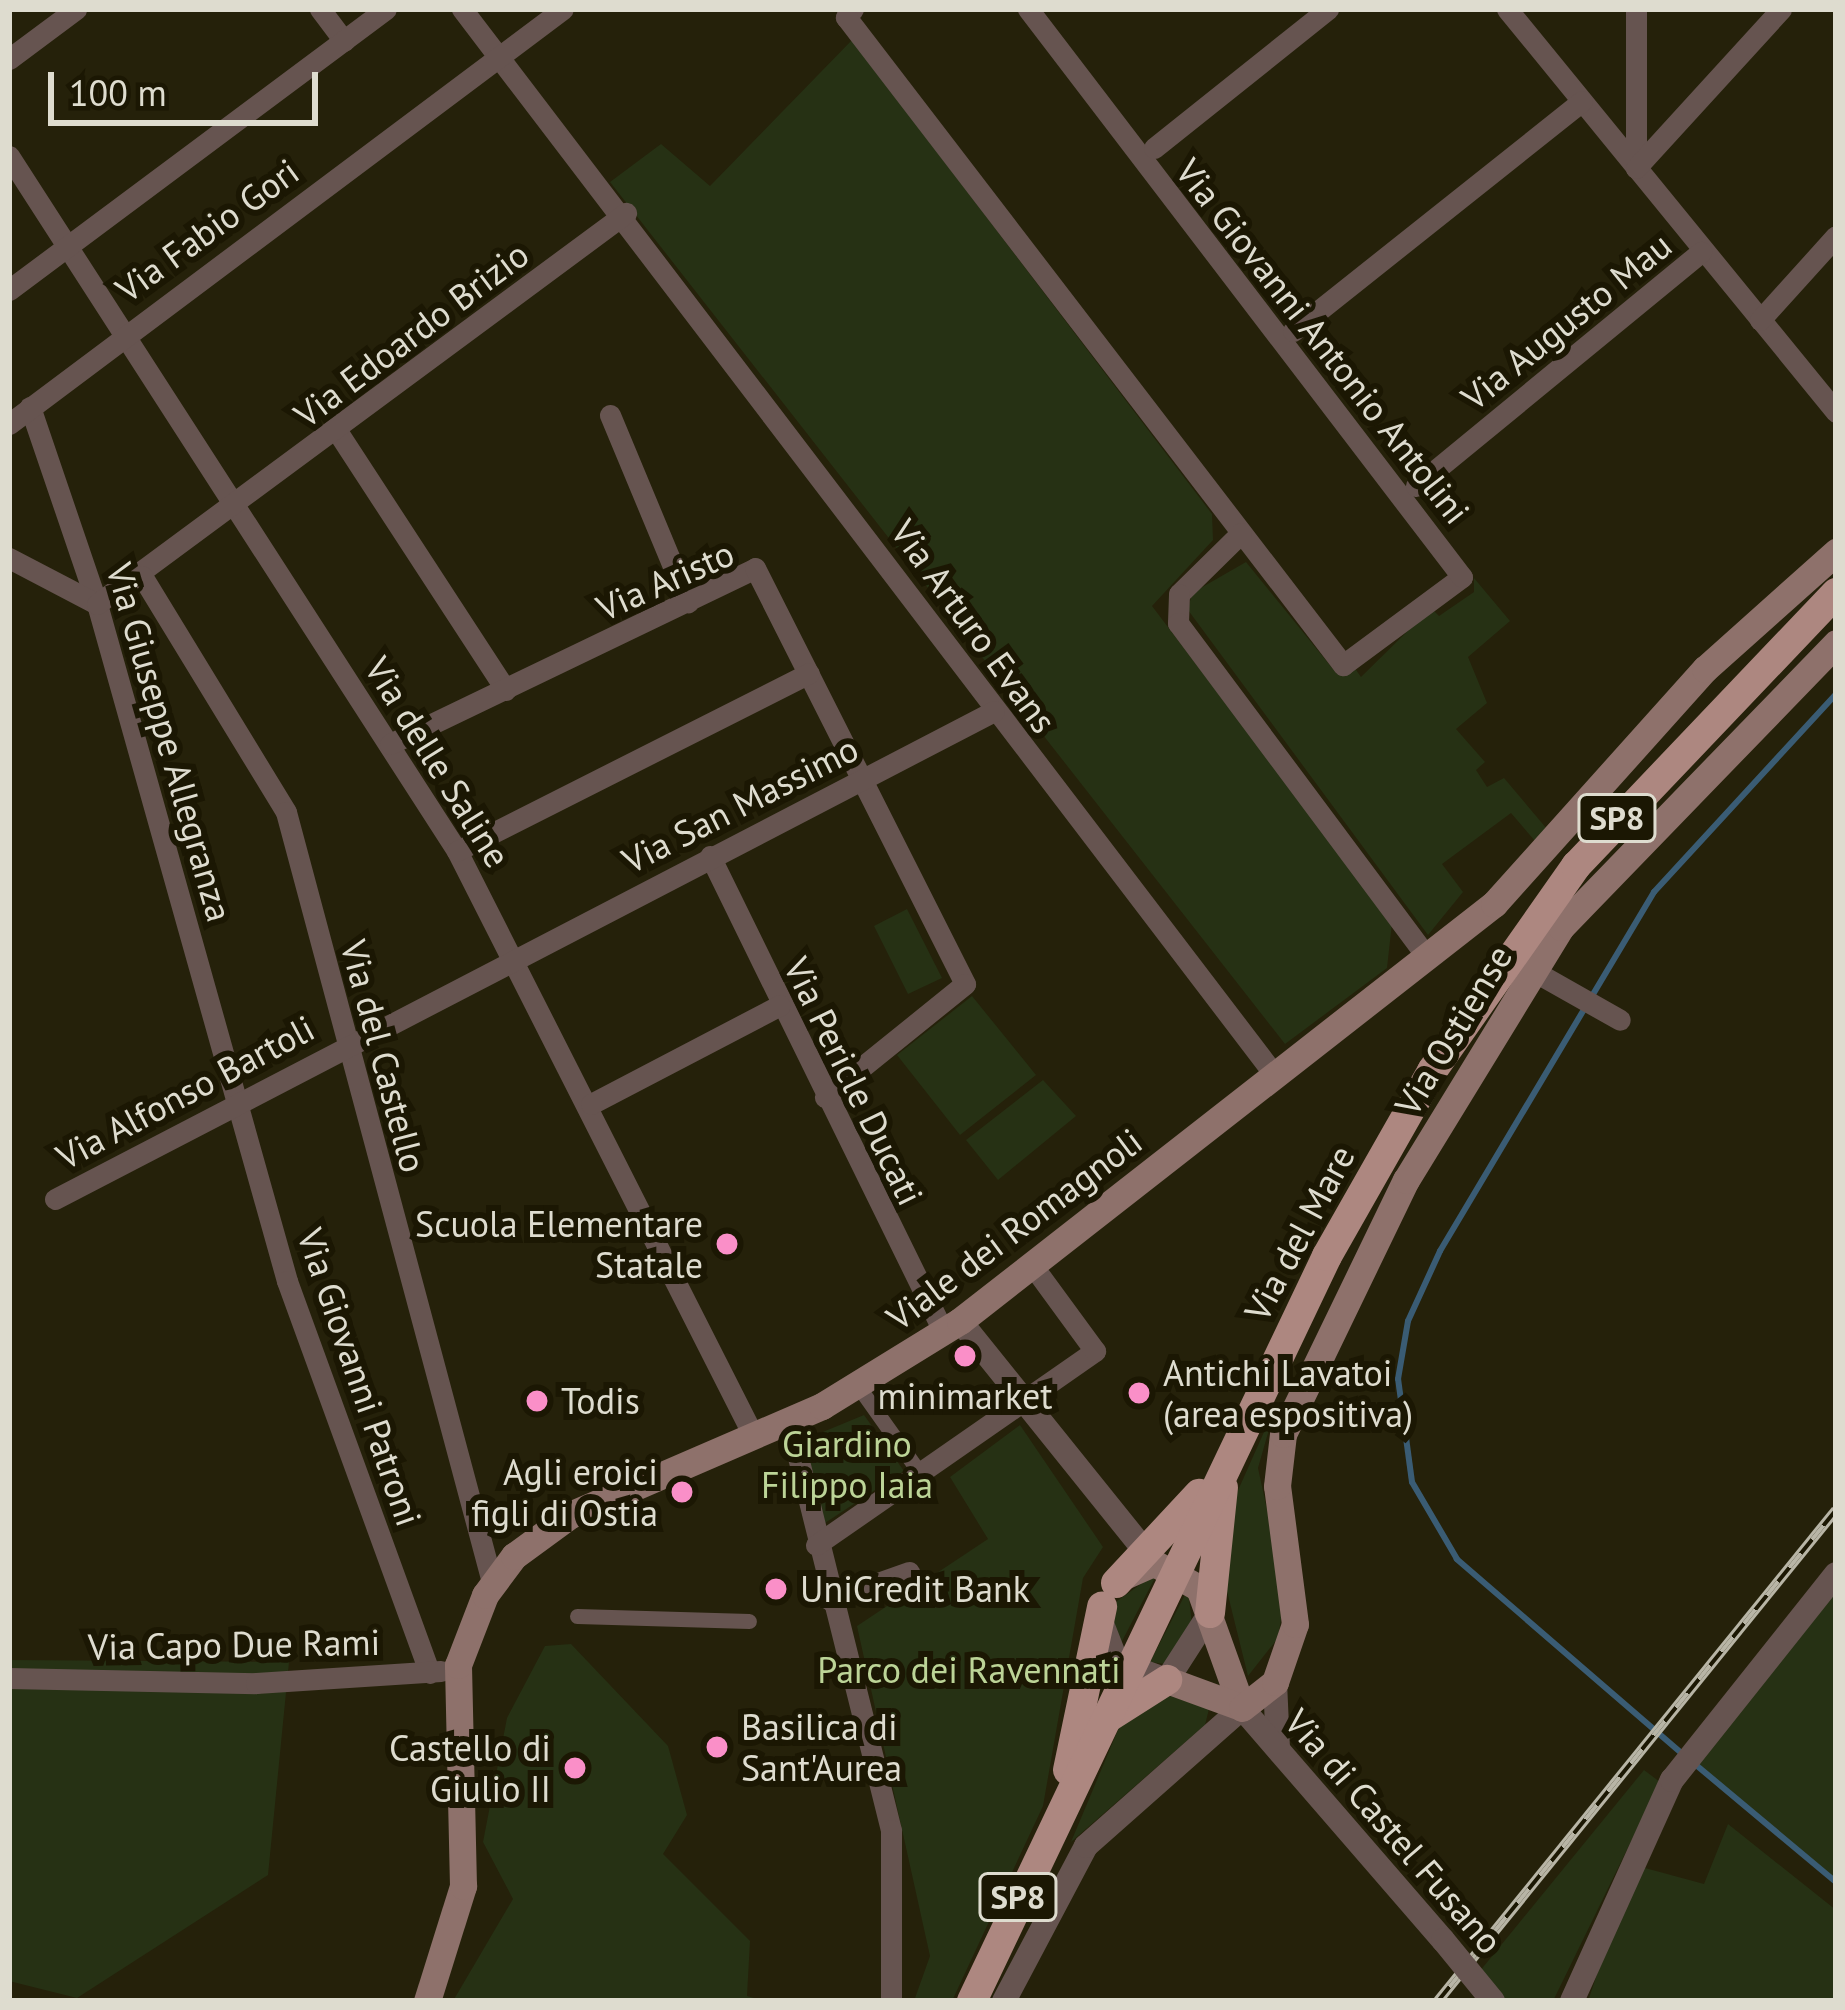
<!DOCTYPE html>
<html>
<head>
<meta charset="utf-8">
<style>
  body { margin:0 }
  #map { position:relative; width:1845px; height:2010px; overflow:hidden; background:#25210a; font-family:"PT Sans",sans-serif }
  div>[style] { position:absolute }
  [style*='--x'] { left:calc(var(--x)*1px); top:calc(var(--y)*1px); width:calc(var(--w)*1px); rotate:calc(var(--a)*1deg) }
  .green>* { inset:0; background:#263114 }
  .stream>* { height:6px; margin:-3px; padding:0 3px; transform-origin:3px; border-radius:3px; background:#3a5c74 }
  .pedestrian>* { height:15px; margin:-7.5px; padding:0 7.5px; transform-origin:7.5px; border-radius:7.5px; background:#665450 }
  .minor>* { height:21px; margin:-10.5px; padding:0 10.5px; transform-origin:10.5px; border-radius:10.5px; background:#665450 }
  .tertiary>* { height:24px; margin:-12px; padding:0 12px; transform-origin:12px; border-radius:12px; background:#665450 }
  .secondary>* { height:27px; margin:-13.5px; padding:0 13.5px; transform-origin:13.5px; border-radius:13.5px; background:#8e716b }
  .primary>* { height:30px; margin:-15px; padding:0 15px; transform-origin:15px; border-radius:15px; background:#ad8780 }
  .rail>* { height:10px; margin-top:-5px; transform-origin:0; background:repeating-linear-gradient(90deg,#1b1703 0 18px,#b8b5a6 0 36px); box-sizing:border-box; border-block:3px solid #b8b5a6 }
  .tertiary-bridge>* { height:24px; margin:-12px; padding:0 12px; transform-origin:12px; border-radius:12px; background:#665450 }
  .dots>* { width:33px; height:33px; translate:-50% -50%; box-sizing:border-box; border:6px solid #1b1703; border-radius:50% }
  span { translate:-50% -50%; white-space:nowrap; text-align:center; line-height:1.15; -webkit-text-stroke:12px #1b1703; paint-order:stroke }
  .shield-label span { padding:3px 9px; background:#1b1703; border:3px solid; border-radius:9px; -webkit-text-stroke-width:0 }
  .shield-label { font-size:33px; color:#dedccf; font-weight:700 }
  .street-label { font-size:36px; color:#dedccf }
  .poi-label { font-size:36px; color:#dedccf }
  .right { translate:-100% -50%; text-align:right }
  .left { translate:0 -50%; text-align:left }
  .park-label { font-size:36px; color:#bcd497 }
  .frame { position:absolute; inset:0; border:12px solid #dedccf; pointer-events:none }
  .scale { position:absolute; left:48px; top:72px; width:270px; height:54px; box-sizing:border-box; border:6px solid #dedccf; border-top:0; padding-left:15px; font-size:36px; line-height:42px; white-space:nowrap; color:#dedccf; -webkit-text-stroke:9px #1b1703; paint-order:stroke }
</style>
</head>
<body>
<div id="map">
  <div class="green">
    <i style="clip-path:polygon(852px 40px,1212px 514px,1213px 540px,1152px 606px,1392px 923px,1387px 968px,1285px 1044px,610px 182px,661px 144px,710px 186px)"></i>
    <i style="clip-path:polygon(1246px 562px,1337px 674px,1354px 667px,1361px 677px,1431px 608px,1439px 616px,1474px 592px,1474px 578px,1510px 621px,1468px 657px,1487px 703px,1456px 729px,1485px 762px,1476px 770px,1487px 787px,1504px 778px,1547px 829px,1535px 841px,1511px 813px,1442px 864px,1463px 892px,1428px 935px,1188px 610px,1192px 593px)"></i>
    <i style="clip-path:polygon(907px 909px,942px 978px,908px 994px,874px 926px)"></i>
    <i style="clip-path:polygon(972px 996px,1036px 1075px,960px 1135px,897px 1055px)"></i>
    <i style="clip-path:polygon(1043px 1080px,1076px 1116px,998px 1180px,966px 1140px)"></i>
    <i style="clip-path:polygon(1276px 1405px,1258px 1468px,1285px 1593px,1278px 1638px,1248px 1676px,1222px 1571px,1227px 1515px)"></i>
    <i style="clip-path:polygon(864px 1415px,904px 1471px,825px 1523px,801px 1441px)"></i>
    <i style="clip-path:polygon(1020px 1425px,1103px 1547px,1083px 1578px,1043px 1806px,952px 2001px,914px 2001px,930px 1956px,857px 1626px,988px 1539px,950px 1477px)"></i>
    <i style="clip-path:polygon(1158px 1572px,1120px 1645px,1110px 1624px,1117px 1601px)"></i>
    <i style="clip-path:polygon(1836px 1574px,1836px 1881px,1680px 1752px)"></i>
    <i style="clip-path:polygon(1188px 1589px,1192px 1625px,1165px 1664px,1150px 1662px)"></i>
    <i style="clip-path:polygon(571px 1644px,668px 1746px,687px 1815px,663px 1854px,750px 1941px,747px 1996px,765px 2001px,453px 2001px,513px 1899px,483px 1842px,507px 1718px,545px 1646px)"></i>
    <i style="clip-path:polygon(9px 1660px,289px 1662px,268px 1875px,77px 1998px,9px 1981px)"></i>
    <i style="clip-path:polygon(1167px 1695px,1209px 1709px,1205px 1725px,1071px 1842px,1120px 1725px)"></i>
    <i style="clip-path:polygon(1644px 1770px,1660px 1782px,1553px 2001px,1497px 2001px,1475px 1977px)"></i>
    <i style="clip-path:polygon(1728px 1824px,1836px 1910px,1836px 2001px,1588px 2001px,1634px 1865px,1704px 1884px)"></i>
  </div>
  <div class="stream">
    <i style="--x:1686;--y:1757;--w:303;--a:-139.2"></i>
    <i style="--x:1457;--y:1559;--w:89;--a:-120.3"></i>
    <i style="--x:1412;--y:1482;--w:104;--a:-97.7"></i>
    <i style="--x:1398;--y:1379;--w:59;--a:-80.2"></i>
    <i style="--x:1408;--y:1321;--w:77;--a:-65.4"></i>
    <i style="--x:1440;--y:1251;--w:418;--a:-59.2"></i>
    <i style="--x:1654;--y:892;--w:269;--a:-47.4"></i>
    <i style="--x:1696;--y:1765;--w:182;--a:39.9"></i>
  </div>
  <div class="pedestrian">
    <i style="--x:858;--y:1386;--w:110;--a:54.6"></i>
    <i style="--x:577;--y:1616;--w:172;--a:1.7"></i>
  </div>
  <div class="minor">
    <i style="--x:320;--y:9;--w:40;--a:53"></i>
    <i style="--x:462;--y:9;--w:1339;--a:52.68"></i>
    <i style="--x:853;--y:9;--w:11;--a:131"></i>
    <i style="--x:846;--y:17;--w:817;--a:52.51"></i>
    <i style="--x:1343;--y:665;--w:148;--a:-36.5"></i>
    <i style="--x:1462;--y:577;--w:715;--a:-127.38"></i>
    <i style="--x:1507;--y:9;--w:520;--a:50.77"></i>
    <i style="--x:1636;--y:9;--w:159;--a:90"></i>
    <i style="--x:9;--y:59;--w:84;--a:-36.7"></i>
    <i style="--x:1154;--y:148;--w:223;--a:-38.6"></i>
    <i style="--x:9;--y:156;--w:827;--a:57.19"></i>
    <i style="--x:457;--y:851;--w:655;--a:63.12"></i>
    <i style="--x:1636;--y:168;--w:215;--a:-47.6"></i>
    <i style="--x:9;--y:290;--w:470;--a:-36.7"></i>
    <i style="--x:1760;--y:320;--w:113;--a:-47.9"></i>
    <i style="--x:1293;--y:331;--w:369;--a:-38.5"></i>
    <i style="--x:30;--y:407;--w:208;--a:71.2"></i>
    <i style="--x:97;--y:604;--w:703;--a:74.32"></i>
    <i style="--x:287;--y:1281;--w:417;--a:70"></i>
    <i style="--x:610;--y:415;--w:203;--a:67.4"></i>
    <i style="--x:9;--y:424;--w:692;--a:-36.84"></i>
    <i style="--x:337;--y:431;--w:309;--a:56.9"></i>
    <i style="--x:1416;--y:486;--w:369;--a:-39.4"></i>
    <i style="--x:1241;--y:533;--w:87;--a:135.5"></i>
    <i style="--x:1179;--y:594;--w:29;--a:92"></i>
    <i style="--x:1178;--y:623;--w:415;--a:53.3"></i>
    <i style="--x:9;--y:558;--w:99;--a:27.6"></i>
    <i style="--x:97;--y:604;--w:658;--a:-36.47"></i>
    <i style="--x:142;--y:576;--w:276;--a:58.6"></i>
    <i style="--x:286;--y:812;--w:797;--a:75.02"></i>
    <i style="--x:390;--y:744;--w:405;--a:-25.7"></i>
    <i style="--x:755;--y:568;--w:466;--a:63.2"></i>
    <i style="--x:965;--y:984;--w:180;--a:141.1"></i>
    <i style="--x:457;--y:851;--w:394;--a:-26.8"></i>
    <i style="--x:710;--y:856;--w:531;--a:63.87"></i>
    <i style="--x:1530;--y:969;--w:103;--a:29.5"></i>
    <i style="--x:591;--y:1104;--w:213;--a:-27.6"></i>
    <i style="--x:55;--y:1199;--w:1058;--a:-27.46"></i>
    <i style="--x:789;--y:1421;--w:422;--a:76"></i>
    <i style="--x:891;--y:1830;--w:171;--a:90"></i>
    <i style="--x:816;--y:1545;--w:340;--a:-34.8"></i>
    <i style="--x:1095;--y:1351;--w:107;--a:-126.2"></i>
    <i style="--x:830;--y:1600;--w:84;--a:-19.5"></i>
    <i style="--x:9;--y:1678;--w:247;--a:1.2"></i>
    <i style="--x:256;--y:1683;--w:185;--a:-3.7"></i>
  </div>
  <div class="tertiary">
    <i style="--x:960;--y:1321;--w:309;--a:51.2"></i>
    <i style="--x:1101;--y:1621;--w:44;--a:68.7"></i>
    <i style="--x:1117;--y:1662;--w:53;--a:19.8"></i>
    <i style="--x:1167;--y:1680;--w:80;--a:-57.3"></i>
    <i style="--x:1275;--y:1682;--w:67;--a:87.4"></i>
    <i style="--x:1004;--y:2001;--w:175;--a:-62.1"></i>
    <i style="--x:1086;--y:1846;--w:208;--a:-41.5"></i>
    <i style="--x:1242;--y:1708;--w:307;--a:49.1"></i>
    <i style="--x:1572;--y:2001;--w:243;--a:-65.7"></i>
    <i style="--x:1672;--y:1780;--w:263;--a:-51.5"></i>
  </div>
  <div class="secondary">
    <i style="--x:1122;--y:1577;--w:35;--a:-24"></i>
    <i style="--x:1154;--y:1563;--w:51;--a:29.1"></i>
    <i style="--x:1199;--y:1588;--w:127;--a:70.3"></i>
    <i style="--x:1167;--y:1680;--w:76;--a:20.1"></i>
    <i style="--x:1242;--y:1708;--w:42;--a:-38.2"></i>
    <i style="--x:1275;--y:1682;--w:61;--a:-71"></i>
    <i style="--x:1295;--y:1624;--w:139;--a:-97.4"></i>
    <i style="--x:1277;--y:1486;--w:52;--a:-83.4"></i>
    <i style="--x:1283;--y:1434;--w:282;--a:-64.2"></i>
    <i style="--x:1406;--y:1180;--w:297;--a:-58.5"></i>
    <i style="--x:1561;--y:927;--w:395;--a:-45.9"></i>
    <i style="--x:427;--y:2001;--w:121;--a:-72.6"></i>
    <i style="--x:463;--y:1886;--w:221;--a:-91.3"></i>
    <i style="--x:458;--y:1665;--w:75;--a:-68.9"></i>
    <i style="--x:485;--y:1595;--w:49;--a:-53.4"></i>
    <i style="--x:514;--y:1556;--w:69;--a:-36.2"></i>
    <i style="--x:570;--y:1515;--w:275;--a:-23.4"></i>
    <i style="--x:822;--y:1406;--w:162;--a:-31.6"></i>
    <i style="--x:960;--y:1321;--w:678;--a:-37.99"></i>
    <i style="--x:1494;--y:904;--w:316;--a:-48.1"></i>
    <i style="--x:1705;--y:669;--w:176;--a:-41.8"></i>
  </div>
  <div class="primary">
    <i style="--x:1116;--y:1583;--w:122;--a:-47"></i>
    <i style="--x:1210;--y:1613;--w:126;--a:-84.1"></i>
    <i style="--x:1104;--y:1720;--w:75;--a:-32.4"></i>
    <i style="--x:1068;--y:1770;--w:167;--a:-78.2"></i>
    <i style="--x:972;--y:2001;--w:825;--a:-64.52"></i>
    <i style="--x:1327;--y:1256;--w:213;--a:-60.4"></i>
    <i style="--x:1432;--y:1071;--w:251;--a:-54.9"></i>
    <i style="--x:1576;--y:866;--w:377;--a:-46.4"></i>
  </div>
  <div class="rail">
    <i style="--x:1438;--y:2001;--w:632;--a:-50.97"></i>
  </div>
  <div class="tertiary-bridge">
    <i style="--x:1443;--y:1940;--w:79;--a:50.7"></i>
  </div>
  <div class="dots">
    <i style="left:727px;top:1244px;background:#fa8fc8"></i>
    <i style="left:965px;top:1356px;background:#fa8fc8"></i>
    <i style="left:1139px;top:1393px;background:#fa8fc8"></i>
    <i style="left:537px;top:1401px;background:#fa8fc8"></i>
    <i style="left:682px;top:1492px;background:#fa8fc8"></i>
    <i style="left:776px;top:1589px;background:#fa8fc8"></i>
    <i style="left:717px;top:1747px;background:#fa8fc8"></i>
    <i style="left:575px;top:1768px;background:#fa8fc8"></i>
  </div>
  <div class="shield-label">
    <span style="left:1617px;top:818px">SP8</span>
    <span style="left:1018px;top:1897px">SP8</span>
  </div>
  <div class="street-label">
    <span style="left:207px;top:230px;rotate:-36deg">Via Fabio Gori</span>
    <span style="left:1566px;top:321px;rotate:-39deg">Via Augusto Mau</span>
    <span style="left:411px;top:334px;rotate:-37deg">Via Edoardo Brizio</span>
    <span style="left:1323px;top:341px;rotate:52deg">Via Giovanni Antonio Antolini</span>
    <span style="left:665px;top:580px;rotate:-24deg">Via Aristo</span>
    <span style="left:974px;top:626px;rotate:54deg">Via Arturo Evans</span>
    <span style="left:170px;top:742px;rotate:74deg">Via Giuseppe Allegranza</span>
    <span style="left:438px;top:762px;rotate:58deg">Via delle Saline</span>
    <span style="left:740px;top:804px;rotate:-27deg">Via San Massimo</span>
    <span style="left:1453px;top:1030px;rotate:-59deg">Via Ostiense</span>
    <span style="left:384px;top:1056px;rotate:75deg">Via del Castello</span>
    <span style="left:854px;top:1081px;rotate:64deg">Via Pericle Ducati</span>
    <span style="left:185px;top:1092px;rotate:-28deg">Via Alfonso Bartoli</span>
    <span style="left:1014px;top:1229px;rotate:-37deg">Viale dei Romagnoli</span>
    <span style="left:1299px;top:1233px;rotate:-62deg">Via del Mare</span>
    <span style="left:360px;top:1377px;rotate:71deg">Via Giovanni Patroni</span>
    <span style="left:234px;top:1644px;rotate:-1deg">Via Capo Due Rami</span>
    <span style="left:1394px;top:1831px;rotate:49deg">Via di Castel Fusano</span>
  </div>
  <div class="poi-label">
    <span class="right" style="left:703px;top:1244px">Scuola Elementare<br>Statale</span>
    <span class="left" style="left:1163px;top:1393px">Antichi Lavatoi<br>(area espositiva)</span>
    <span style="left:965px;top:1396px">minimarket</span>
    <span class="left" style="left:561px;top:1401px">Todis</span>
    <span class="right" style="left:658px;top:1492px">Agli eroici<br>figli di Ostia</span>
    <span class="left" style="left:800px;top:1589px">UniCredit Bank</span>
    <span class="left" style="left:741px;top:1747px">Basilica di<br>Sant'Aurea</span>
    <span class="right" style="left:551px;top:1768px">Castello di<br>Giulio II</span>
  </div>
  <div class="park-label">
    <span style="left:847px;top:1464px">Giardino<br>Filippo Iaia</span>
    <span style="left:969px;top:1670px">Parco dei Ravennati</span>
  </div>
  <div class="frame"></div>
  <div class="scale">100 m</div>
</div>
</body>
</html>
